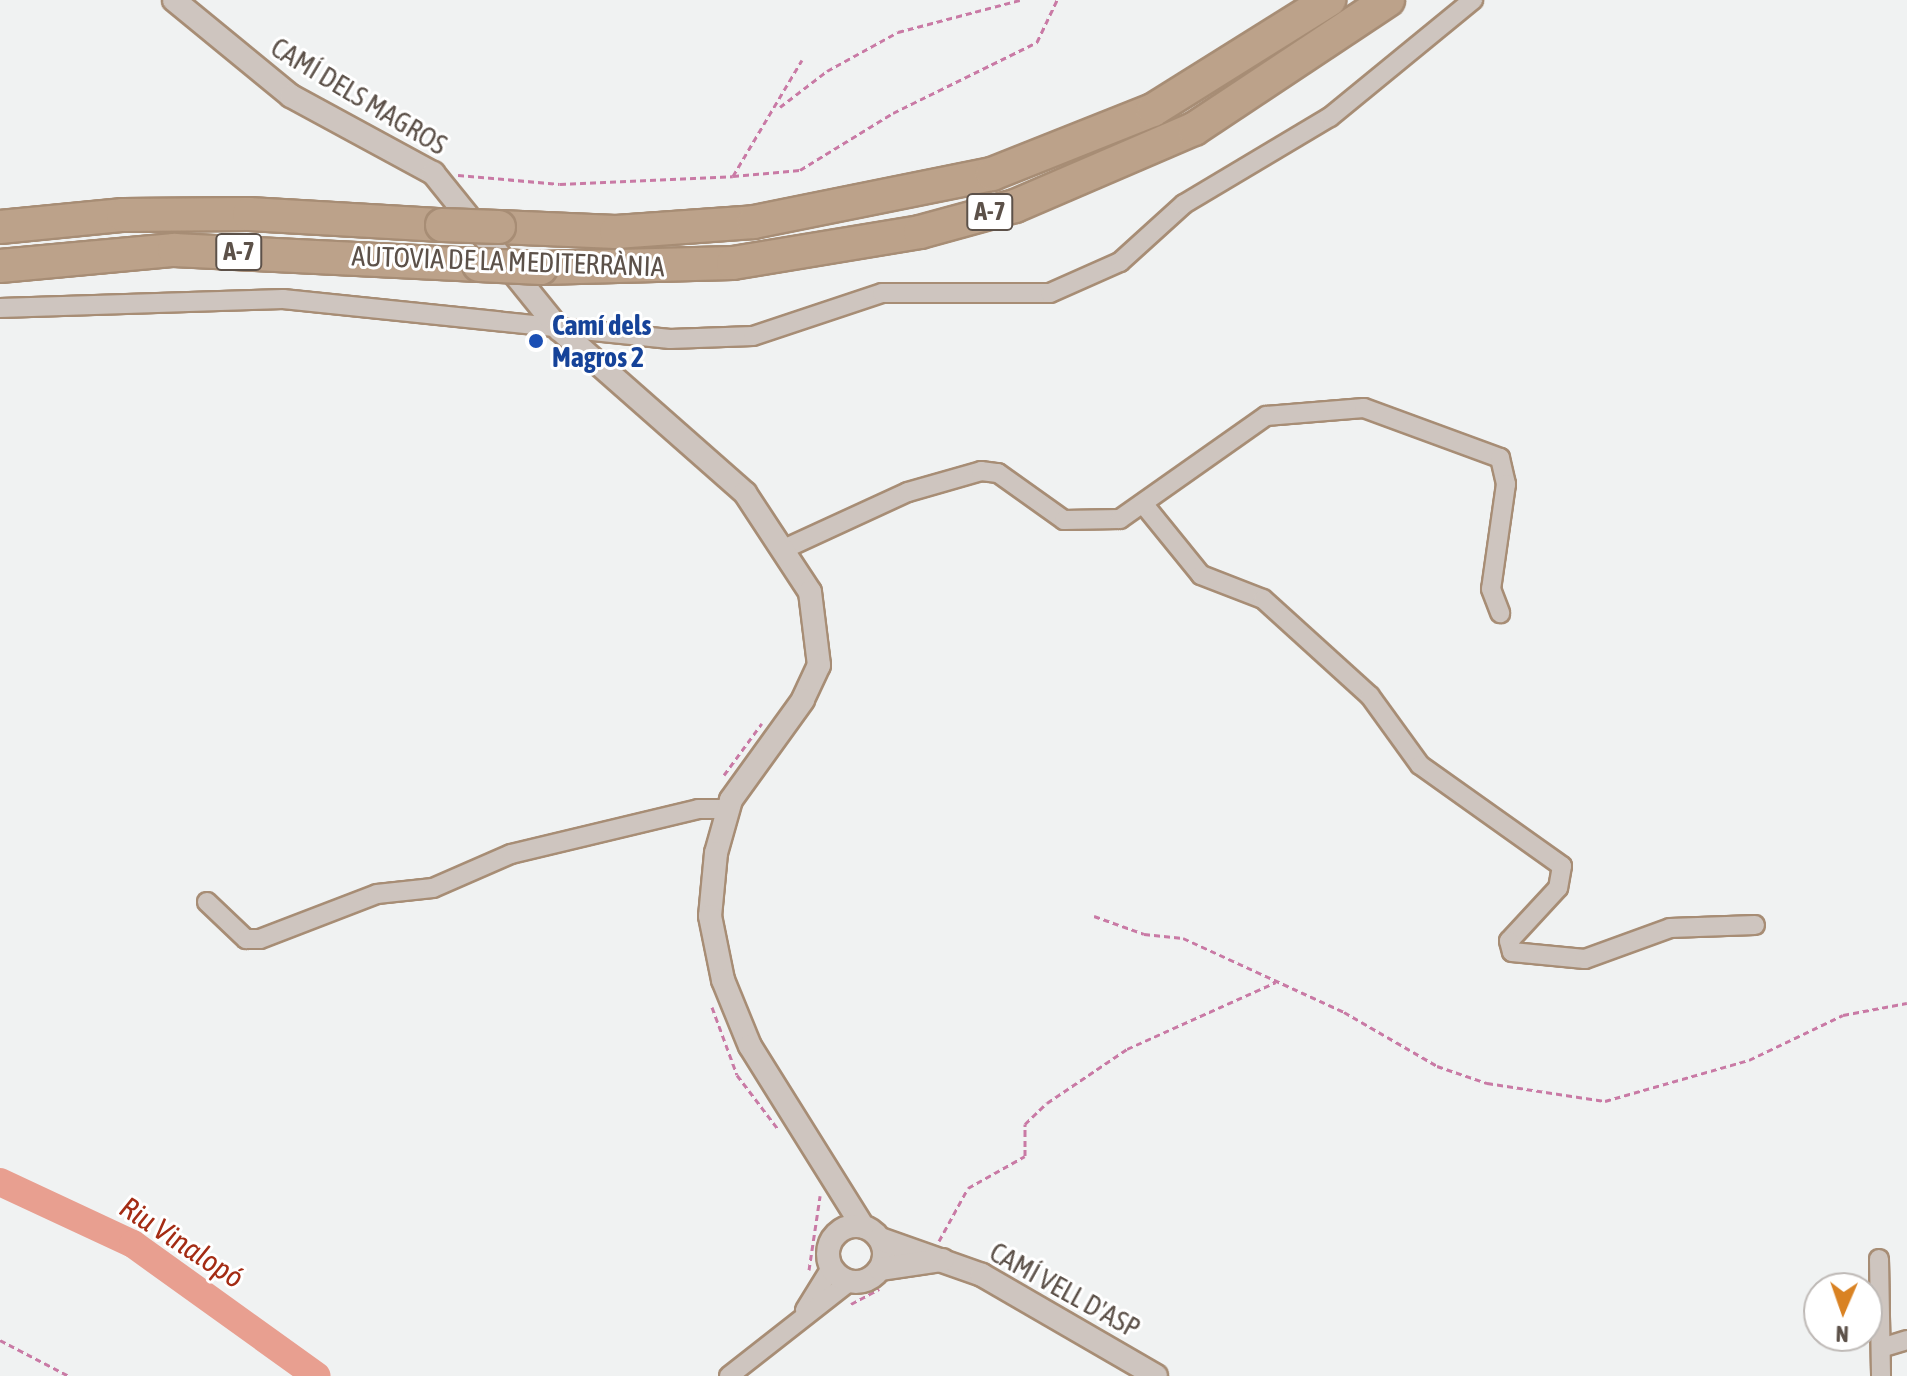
<!DOCTYPE html>
<html>
<head>
<meta charset="utf-8">
<style>
  body { margin:0 }
  #map { position:relative; width:1907px; height:1376px; overflow:hidden; background:#f0f2f2; font-family:"Asap Condensed",sans-serif }
  div>[style] { position:absolute }
  [style*='--x'] { left:calc(var(--x)*1px); top:calc(var(--y)*1px); width:calc(var(--w)*1px); rotate:calc(var(--a)*1deg) }
  .river>* { height:28px; margin:-14px; padding:0 14px; transform-origin:14px; border-radius:14px; background:#e89f90 }
  .path>* { height:3px; margin-top:-1.5px; transform-origin:0; background:repeating-linear-gradient(90deg,#c97aa5 0 6px,transparent 0 10px) }
  .roads { filter:drop-shadow(2px 0 #a78d75) drop-shadow(-2px 0 #a78d75) drop-shadow(0 2px #a78d75) drop-shadow(0 -2px #a78d75) }
  .minor>* { height:18px; margin:-9px; padding:0 9px; transform-origin:9px; border-radius:9px; background:#cec5bf }
  .tertiary>* { height:22px; margin:-11px; padding:0 11px; transform-origin:11px; border-radius:11px; background:#cec5bf }
  .tertiary>.ring { margin:-11px; padding:0; box-sizing:content-box; background:none; border:22px solid #cec5bf; border-radius:50% }
  .motorway>* { height:32px; margin:-16px; padding:0 16px; transform-origin:16px; border-radius:16px; background:#bca28a }
  .bridges { filter:drop-shadow(2px 0 #a78d75) drop-shadow(-2px 0 #a78d75) drop-shadow(0 2px #a78d75) drop-shadow(0 -2px #a78d75) }
  .motorway-bridge>* { height:32px; margin:-16px; padding:0 16px; transform-origin:16px; border-radius:16px; background:#bca28a }
  .dots>* { width:22px; height:22px; translate:-50% -50%; box-sizing:border-box; border:4px solid #fff; border-radius:50% }
  span { translate:-50% -50%; white-space:nowrap; text-align:center; line-height:1.15; -webkit-text-stroke:6px #fff; paint-order:stroke }
  .shield-label span { padding:2px 6px; background:#fff; border:2px solid; border-radius:6px; -webkit-text-stroke-width:0 }
  .shield-label { font-size:26px; color:#5c5149; font-weight:700 }
  .street-label { font-size:28px; color:#5c5149 }
  .transit-label { font-size:28px; color:#164399; font-weight:700 }
  .left { translate:0 -50%; text-align:left }
  .water-label { font-size:30px; color:#a42c14; font-style:italic }
  .north { position:absolute; left:1803px; top:1272px; width:80px; height:80px; box-sizing:border-box; background:#fff; border:2px solid #beb9b6; border-radius:50%; rotate:182deg; font-size:22px; font-weight:700; line-height:32px; text-align:center; color:#5c5149 }
  .north::after { content:''; display:block; margin:auto; width:28px; height:36px; background:#d98223; clip-path:polygon(50% 0,100% 100%,50% 72%,0 100%) }
</style>
</head>
<body>
<div id="map">
  <div class="river">
    <i style="--x:0;--y:1182;--w:147;--a:25"></i>
    <i style="--x:133;--y:1244;--w:226;--a:35.7"></i>
  </div>
  <div class="path">
    <i style="--x:780;--y:107;--w:59;--a:-37.5"></i>
    <i style="--x:827;--y:71;--w:81;--a:-28.8"></i>
    <i style="--x:898;--y:32;--w:126;--a:-14.7"></i>
    <i style="--x:458;--y:175;--w:102;--a:5"></i>
    <i style="--x:560;--y:184;--w:173;--a:-2.6"></i>
    <i style="--x:733;--y:176;--w:135;--a:-59.3"></i>
    <i style="--x:733;--y:176;--w:67;--a:-5.1"></i>
    <i style="--x:800;--y:170;--w:109;--a:-31.5"></i>
    <i style="--x:893;--y:113;--w:161;--a:-26.2"></i>
    <i style="--x:1037;--y:42;--w:47;--a:-64.5"></i>
    <i style="--x:724;--y:775;--w:64;--a:-53.8"></i>
    <i style="--x:1094;--y:916;--w:53;--a:19.8"></i>
    <i style="--x:1144;--y:934;--w:39;--a:6"></i>
    <i style="--x:1183;--y:938;--w:177;--a:24.7"></i>
    <i style="--x:1344;--y:1012;--w:108;--a:30.1"></i>
    <i style="--x:1437;--y:1066;--w:53;--a:18.8"></i>
    <i style="--x:1487;--y:1083;--w:119;--a:8.7"></i>
    <i style="--x:1605;--y:1101;--w:150;--a:-15.9"></i>
    <i style="--x:1749;--y:1060;--w:104;--a:-25.6"></i>
    <i style="--x:1843;--y:1015;--w:65;--a:-10.6"></i>
    <i style="--x:712;--y:1007;--w:72;--a:69.8"></i>
    <i style="--x:737;--y:1075;--w:68;--a:52.8"></i>
    <i style="--x:939;--y:1241;--w:60;--a:-61.3"></i>
    <i style="--x:968;--y:1188;--w:65;--a:-29.3"></i>
    <i style="--x:1025;--y:1156;--w:32;--a:-90"></i>
    <i style="--x:1025;--y:1124;--w:30;--a:-44"></i>
    <i style="--x:1047;--y:1103;--w:97;--a:-34"></i>
    <i style="--x:1127;--y:1049;--w:163;--a:-24.2"></i>
    <i style="--x:809;--y:1270;--w:75;--a:-81.5"></i>
    <i style="--x:851;--y:1304;--w:32;--a:-28"></i>
    <i style="--x:0;--y:1340;--w:78;--a:27.6"></i>
  </div>
  <div class="roads">
    <div class="minor">
      <i style="--x:0;--y:308;--w:283;--a:-1.8"></i>
      <i style="--x:283;--y:299;--w:389;--a:5.9"></i>
      <i style="--x:670;--y:339;--w:83;--a:-2.1"></i>
      <i style="--x:753;--y:336;--w:136;--a:-18.4"></i>
      <i style="--x:882;--y:293;--w:168;--a:0"></i>
      <i style="--x:1050;--y:293;--w:77;--a:-23.9"></i>
      <i style="--x:1120;--y:262;--w:86;--a:-42.2"></i>
      <i style="--x:1184;--y:204;--w:170;--a:-30.8"></i>
      <i style="--x:1330;--y:117;--w:185;--a:-39.3"></i>
      <i style="--x:1145;--y:506;--w:89;--a:50.9"></i>
      <i style="--x:1201;--y:575;--w:66;--a:21.2"></i>
      <i style="--x:1263;--y:599;--w:144;--a:42.2"></i>
      <i style="--x:1370;--y:696;--w:85;--a:54.1"></i>
      <i style="--x:1420;--y:765;--w:174;--a:35.4"></i>
      <i style="--x:1562;--y:866;--w:22;--a:100"></i>
      <i style="--x:1558;--y:888;--w:72;--a:132.8"></i>
      <i style="--x:1509;--y:941;--w:11;--a:75"></i>
      <i style="--x:1512;--y:952;--w:73;--a:5.5"></i>
      <i style="--x:1585;--y:959;--w:90;--a:-20"></i>
      <i style="--x:1670;--y:928;--w:85;--a:-2"></i>
      <i style="--x:784;--y:549;--w:136;--a:-24.7"></i>
      <i style="--x:908;--y:492;--w:76;--a:-16"></i>
      <i style="--x:981;--y:471;--w:17;--a:7"></i>
      <i style="--x:998;--y:473;--w:81;--a:35.5"></i>
      <i style="--x:1064;--y:520;--w:56;--a:-1"></i>
      <i style="--x:1120;--y:519;--w:179;--a:-35.2"></i>
      <i style="--x:1266;--y:416;--w:98;--a:-4.7"></i>
      <i style="--x:1364;--y:408;--w:145;--a:20.2"></i>
      <i style="--x:1500;--y:458;--w:27;--a:77"></i>
      <i style="--x:1506;--y:484;--w:106;--a:98.1"></i>
      <i style="--x:1491;--y:589;--w:26;--a:69"></i>
      <i style="--x:207;--y:902;--w:54;--a:43.5"></i>
      <i style="--x:246;--y:939;--w:14;--a:0"></i>
      <i style="--x:260;--y:939;--w:125;--a:-21"></i>
      <i style="--x:377;--y:894;--w:56;--a:-6.1"></i>
      <i style="--x:433;--y:888;--w:85;--a:-23.6"></i>
      <i style="--x:511;--y:854;--w:192;--a:-13.5"></i>
      <i style="--x:698;--y:809;--w:30;--a:0"></i>
      <i style="--x:1879;--y:1259;--w:117;--a:89"></i>
      <i style="--x:805;--y:1310;--w:49;--a:-58.2"></i>
      <i style="--x:1881;--y:1348;--w:27;--a:-17"></i>
      <i style="--x:729;--y:1376;--w:152;--a:-38.1"></i>
    </div>
    <div class="tertiary">
      <i style="--x:174;--y:0;--w:151;--a:39.4"></i>
      <i style="--x:291;--y:96;--w:162;--a:28.5"></i>
      <i style="--x:433;--y:173;--w:201;--a:51.1"></i>
      <i style="--x:559;--y:329;--w:248;--a:41.4"></i>
      <i style="--x:745;--y:493;--w:118;--a:56.7"></i>
      <i style="--x:810;--y:592;--w:74;--a:83"></i>
      <i style="--x:819;--y:665;--w:38;--a:115"></i>
      <i style="--x:803;--y:700;--w:123;--a:125.8"></i>
      <i style="--x:731;--y:800;--w:55;--a:105.8"></i>
      <i style="--x:716;--y:853;--w:63;--a:95.4"></i>
      <i style="--x:710;--y:916;--w:65;--a:78.5"></i>
      <i style="--x:723;--y:980;--w:71;--a:67.8"></i>
      <i style="--x:750;--y:1046;--w:213;--a:58"></i>
      <i class="ring" style="left:828px;top:1226px;width:34px;height:34px"></i>
      <i style="--x:880;--y:1239;--w:108;--a:19.4"></i>
      <i style="--x:982;--y:1275;--w:201;--a:30.1"></i>
      <i style="--x:880;--y:1269;--w:63;--a:-8.3"></i>
    </div>
    <div class="motorway">
      <i style="--x:0;--y:227;--w:124;--a:-5.6"></i>
      <i style="--x:123;--y:215;--w:126;--a:-0.5"></i>
      <i style="--x:249;--y:214;--w:193;--a:3.3"></i>
      <i style="--x:499;--y:227;--w:117;--a:2.4"></i>
      <i style="--x:616;--y:232;--w:138;--a:-4.1"></i>
      <i style="--x:754;--y:222;--w:243;--a:-11.4"></i>
      <i style="--x:992;--y:174;--w:173;--a:-21.7"></i>
      <i style="--x:1153;--y:110;--w:208;--a:-32"></i>
      <i style="--x:0;--y:266;--w:175;--a:-5.3"></i>
      <i style="--x:174;--y:250;--w:305;--a:2.8"></i>
      <i style="--x:541;--y:268;--w:192;--a:-1.5"></i>
      <i style="--x:733;--y:263;--w:190;--a:-9.4"></i>
      <i style="--x:920;--y:232;--w:98;--a:-15.3"></i>
      <i style="--x:1015;--y:206;--w:195;--a:-23.3"></i>
      <i style="--x:1194;--y:129;--w:233;--a:-33.6"></i>
    </div>
  </div>
  <div class="bridges">
    <div class="motorway-bridge">
      <i style="--x:442;--y:225;--w:57;--a:2"></i>
      <i style="--x:479;--y:265;--w:62;--a:2.8"></i>
    </div>
  </div>
  <div class="dots">
    <i style="left:536px;top:341px;background:#1a4fb4"></i>
  </div>
  <div class="shield-label">
    <span style="left:990px;top:212px">A-7</span>
    <span style="left:239px;top:252px">A-7</span>
  </div>
  <div class="street-label">
    <span style="left:359px;top:96px;rotate:31deg">CAMÍ DELS MAGROS</span>
    <span style="left:508px;top:261px;rotate:2deg">AUTOVIA DE LA MEDITERRÀNIA</span>
    <span style="left:1065px;top:1290px;rotate:29deg">CAMÍ VELL D'ASP</span>
  </div>
  <div class="transit-label">
    <span class="left" style="left:552px;top:341px">Camí dels<br>Magros 2</span>
  </div>
  <div class="water-label">
    <span style="left:182px;top:1242px;rotate:33deg">Riu Vinalopó</span>
  </div>
  <div class="north">N</div>
</div>
</body>
</html>
